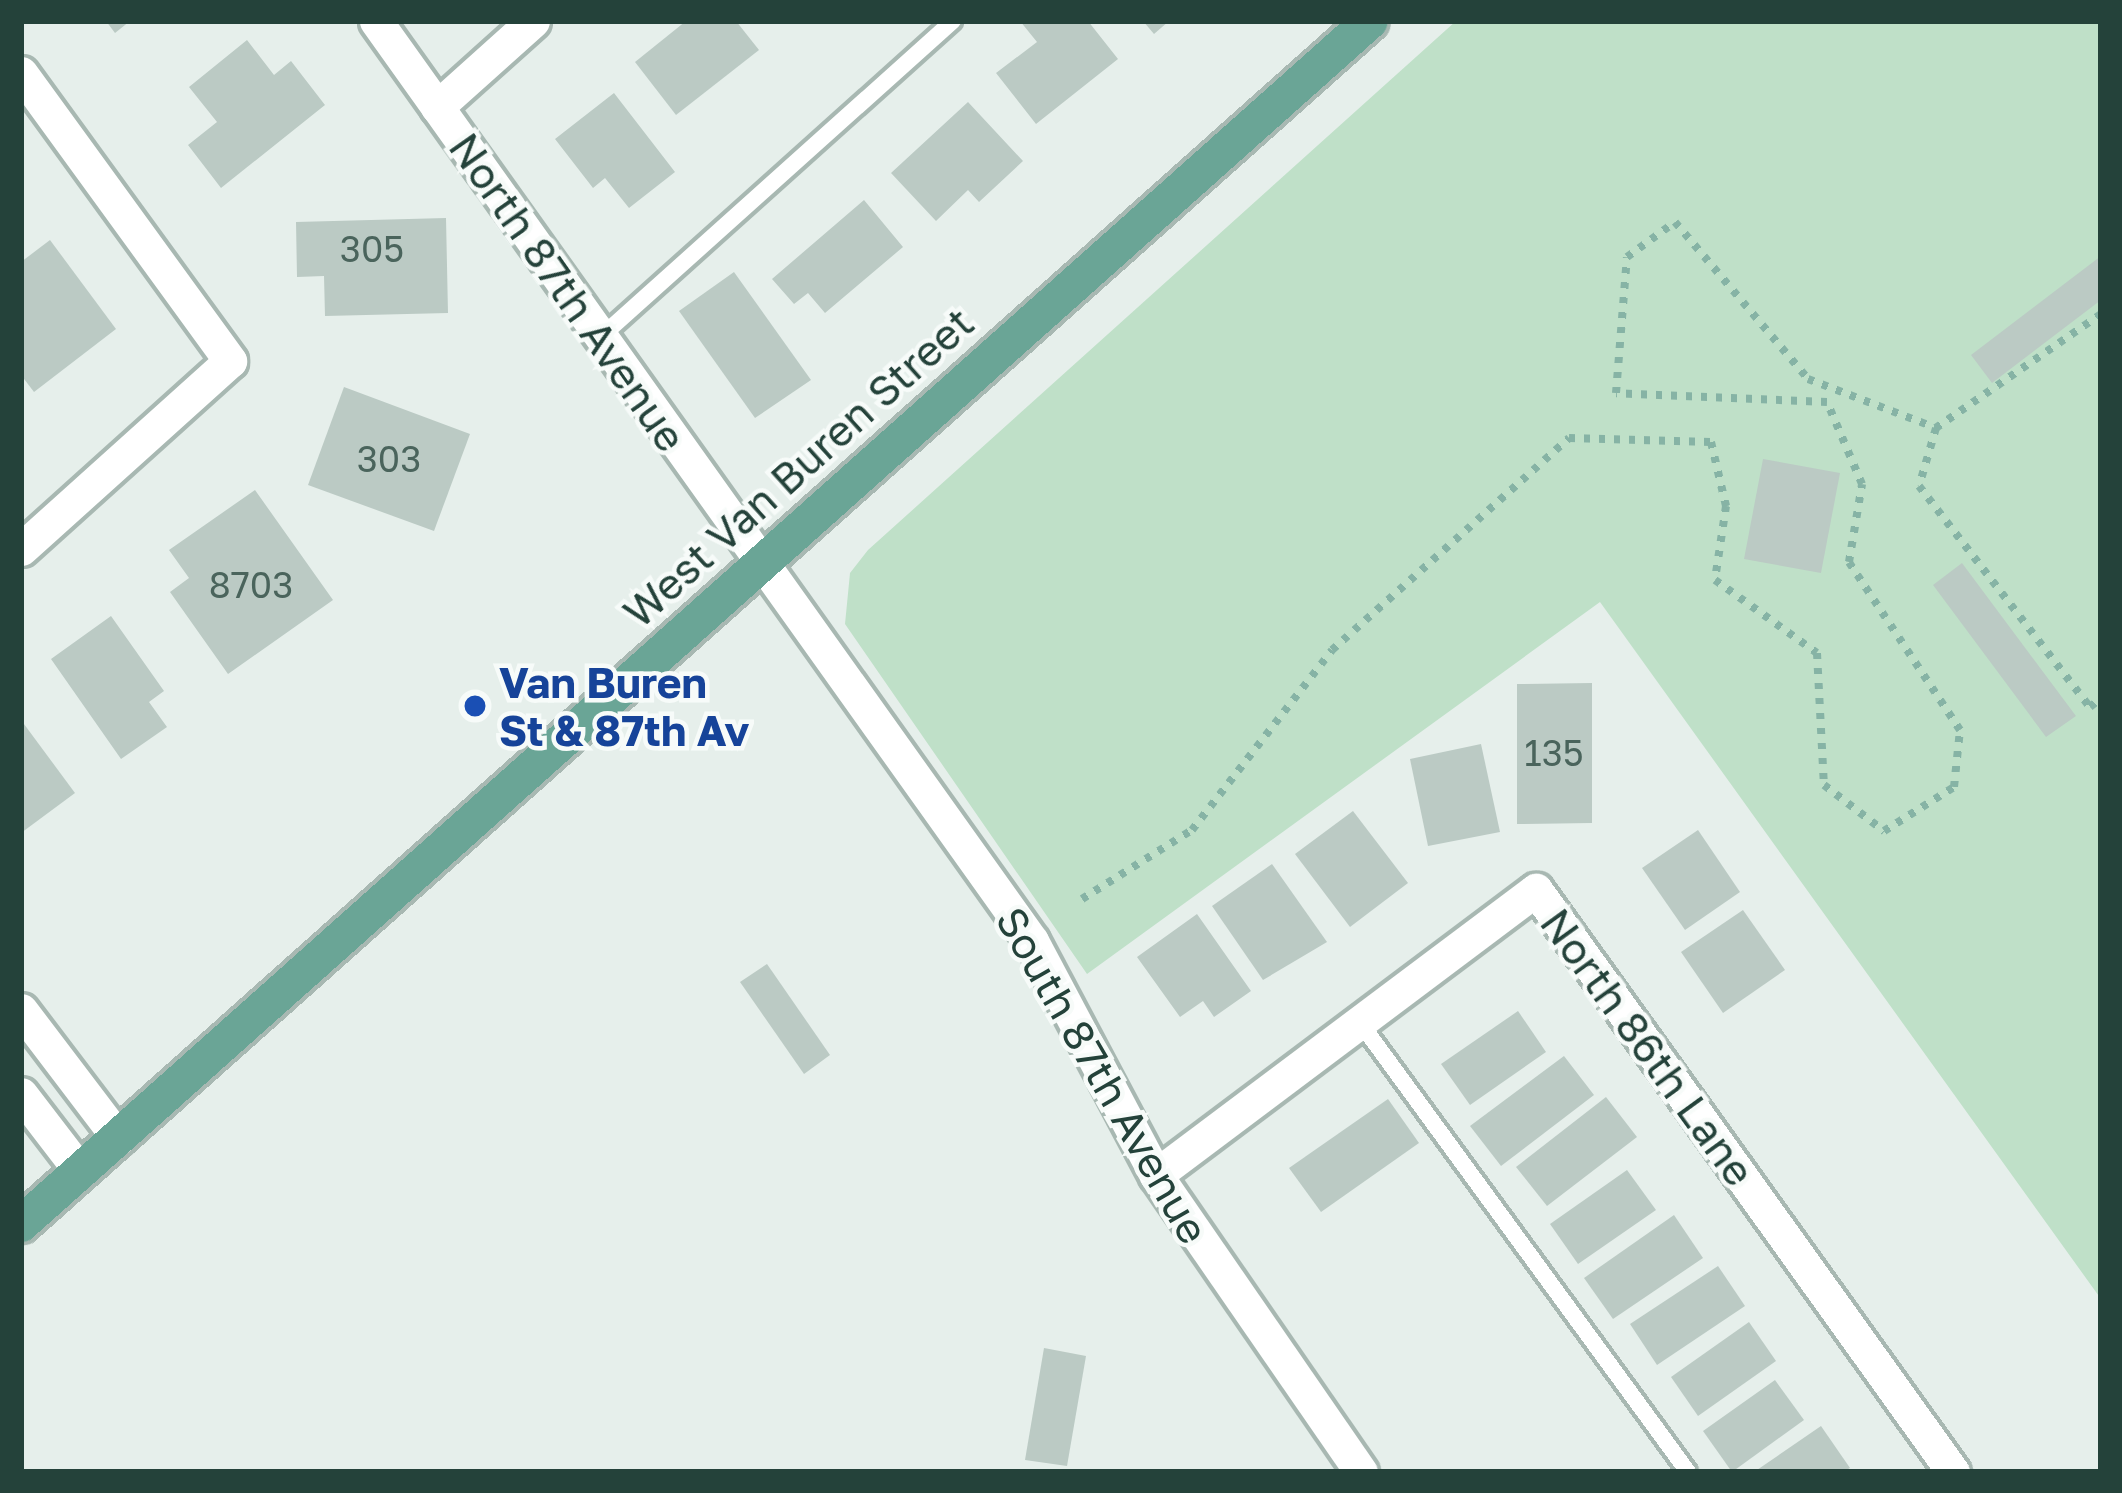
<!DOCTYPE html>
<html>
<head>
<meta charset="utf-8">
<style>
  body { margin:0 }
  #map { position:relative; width:2122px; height:1493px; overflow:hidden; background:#e6efeb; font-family:"Golos Text",sans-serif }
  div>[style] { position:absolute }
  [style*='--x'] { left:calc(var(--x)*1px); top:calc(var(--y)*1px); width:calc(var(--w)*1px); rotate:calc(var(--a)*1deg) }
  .green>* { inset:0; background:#bfe0c8 }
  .building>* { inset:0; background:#bbcac4 }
  .path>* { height:8px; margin-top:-4px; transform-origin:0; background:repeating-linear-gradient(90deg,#86b3a5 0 6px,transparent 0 15px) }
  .roads { filter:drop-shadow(3px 0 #a8b8b2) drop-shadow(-3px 0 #a8b8b2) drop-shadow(0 3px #a8b8b2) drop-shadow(0 -3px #a8b8b2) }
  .lane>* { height:16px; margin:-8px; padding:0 8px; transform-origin:8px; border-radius:8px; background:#fff }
  .street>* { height:33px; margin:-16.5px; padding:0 16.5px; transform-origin:16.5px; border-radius:16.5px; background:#fff }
  .primary>* { height:36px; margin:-18px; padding:0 18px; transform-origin:18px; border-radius:18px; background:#6aa596 }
  .dots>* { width:33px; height:33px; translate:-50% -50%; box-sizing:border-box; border:6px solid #f7fbf9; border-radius:50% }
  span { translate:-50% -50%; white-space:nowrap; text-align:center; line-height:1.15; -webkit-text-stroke:9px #f7fbf9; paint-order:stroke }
  .number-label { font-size:36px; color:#4a645c }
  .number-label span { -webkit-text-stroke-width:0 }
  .street-label { font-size:42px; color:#24423a }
  .transit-label { font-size:42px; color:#164399; font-weight:700 }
  .left { translate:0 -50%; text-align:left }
  .frame { position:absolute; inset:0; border:24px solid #24423a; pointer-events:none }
</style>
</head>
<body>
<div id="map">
  <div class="green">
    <i style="clip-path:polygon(1456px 21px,2101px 21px,2101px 1299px,1600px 602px,1087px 974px,845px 624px,850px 573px,868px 550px)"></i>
  </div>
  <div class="building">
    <i style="clip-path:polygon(106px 21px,130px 21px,115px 33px)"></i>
    <i style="clip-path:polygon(686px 21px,736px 21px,759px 50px,676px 115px,635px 62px)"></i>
    <i style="clip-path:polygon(1020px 21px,1088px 21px,1118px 59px,1036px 124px,996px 73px,1037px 42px)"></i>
    <i style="clip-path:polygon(1143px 21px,1169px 21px,1154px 34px)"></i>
    <i style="clip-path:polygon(247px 40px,274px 75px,291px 61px,325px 105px,221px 188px,188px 145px,217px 122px,189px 87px)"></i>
    <i style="clip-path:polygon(614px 93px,675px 172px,629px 208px,605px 178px,593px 188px,555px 139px)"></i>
    <i style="clip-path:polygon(968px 102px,1023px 161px,979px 202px,968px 190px,936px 221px,891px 173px)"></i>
    <i style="clip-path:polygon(864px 200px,903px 247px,825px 313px,808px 293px,794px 304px,772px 279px)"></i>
    <i style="clip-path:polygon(446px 218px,448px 313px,325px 316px,324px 276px,297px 277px,296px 222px)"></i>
    <i style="clip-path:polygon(50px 240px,116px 329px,34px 392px,21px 375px,21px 262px)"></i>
    <i style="clip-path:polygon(2101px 256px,2101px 300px,1992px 383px,1971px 355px)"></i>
    <i style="clip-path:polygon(734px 272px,811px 380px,755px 418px,679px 311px)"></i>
    <i style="clip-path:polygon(344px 387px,470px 434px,434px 531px,308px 485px)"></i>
    <i style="clip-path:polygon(1763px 459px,1840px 473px,1821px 573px,1744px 559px)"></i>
    <i style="clip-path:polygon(255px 490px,333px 600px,228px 674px,170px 592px,189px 578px,169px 550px)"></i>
    <i style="clip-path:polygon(1962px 563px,2076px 716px,2046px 737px,1933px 585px)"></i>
    <i style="clip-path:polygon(111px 616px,164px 691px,149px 702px,167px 727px,121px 759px,51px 659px)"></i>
    <i style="clip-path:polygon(1592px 683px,1592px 823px,1517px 824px,1517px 684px)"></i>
    <i style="clip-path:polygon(21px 720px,75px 793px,21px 833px)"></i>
    <i style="clip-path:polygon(1481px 744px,1500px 832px,1428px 846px,1410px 759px)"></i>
    <i style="clip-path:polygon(1353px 811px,1408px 883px,1350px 927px,1295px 854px)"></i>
    <i style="clip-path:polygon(1698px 830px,1740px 892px,1685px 930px,1642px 868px)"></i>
    <i style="clip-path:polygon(1272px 864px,1327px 942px,1263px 980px,1212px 906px)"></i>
    <i style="clip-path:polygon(1743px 910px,1785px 970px,1723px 1013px,1681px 952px)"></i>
    <i style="clip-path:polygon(1197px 914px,1251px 991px,1214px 1017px,1203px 1001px,1180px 1017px,1137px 957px)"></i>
    <i style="clip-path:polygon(767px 964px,830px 1055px,804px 1074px,740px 982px)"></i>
    <i style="clip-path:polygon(1518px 1011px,1546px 1052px,1470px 1105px,1441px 1064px)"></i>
    <i style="clip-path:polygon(1564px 1056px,1594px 1095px,1501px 1166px,1470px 1126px)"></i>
    <i style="clip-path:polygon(1606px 1097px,1637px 1137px,1547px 1206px,1516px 1167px)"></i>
    <i style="clip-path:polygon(1388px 1099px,1419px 1143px,1321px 1212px,1289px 1168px)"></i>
    <i style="clip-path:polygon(1627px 1170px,1656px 1210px,1578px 1264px,1550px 1224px)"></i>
    <i style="clip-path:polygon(1674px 1215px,1703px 1258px,1613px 1319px,1584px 1278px)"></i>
    <i style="clip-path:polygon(1718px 1266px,1745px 1306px,1657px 1365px,1630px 1324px)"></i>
    <i style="clip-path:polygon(1749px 1322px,1776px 1361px,1698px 1416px,1671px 1377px)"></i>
    <i style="clip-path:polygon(1044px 1348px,1086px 1356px,1067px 1466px,1025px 1460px)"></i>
    <i style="clip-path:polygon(1775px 1380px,1804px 1420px,1732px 1472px,1703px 1431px)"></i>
    <i style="clip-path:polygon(1821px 1426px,1850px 1468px,1843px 1472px,1754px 1472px)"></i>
  </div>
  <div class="path">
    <i style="--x:2101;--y:314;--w:201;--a:145.4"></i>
    <i style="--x:1936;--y:428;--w:60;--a:106.3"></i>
    <i style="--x:1919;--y:486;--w:279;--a:52.3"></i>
    <i style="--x:2090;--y:707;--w:14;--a:-39"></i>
    <i style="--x:1082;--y:899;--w:130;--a:-32.1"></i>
    <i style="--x:1192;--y:830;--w:228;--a:-52.1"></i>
    <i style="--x:1332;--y:650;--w:318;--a:-41.8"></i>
    <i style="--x:1569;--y:438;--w:142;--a:1.6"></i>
    <i style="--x:1711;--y:442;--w:66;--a:76.8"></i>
    <i style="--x:1726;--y:506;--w:75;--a:98.5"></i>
    <i style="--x:1715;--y:580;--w:125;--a:35.6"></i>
    <i style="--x:1817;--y:653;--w:132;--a:87"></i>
    <i style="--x:1824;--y:785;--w:76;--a:37.5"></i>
    <i style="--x:1884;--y:831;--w:83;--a:-32.2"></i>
    <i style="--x:1954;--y:787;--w:57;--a:-84"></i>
    <i style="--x:1960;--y:730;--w:201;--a:-123.5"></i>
    <i style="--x:1849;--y:562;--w:79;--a:-80.5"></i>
    <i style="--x:1862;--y:484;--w:89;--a:-113.1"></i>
    <i style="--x:1827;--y:402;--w:211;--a:-177.6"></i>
    <i style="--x:1616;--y:393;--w:136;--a:-85.4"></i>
    <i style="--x:1627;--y:257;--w:59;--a:-36.1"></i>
    <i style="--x:1675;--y:222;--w:206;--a:49.7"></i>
    <i style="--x:1808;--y:379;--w:137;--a:20.9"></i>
  </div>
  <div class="roads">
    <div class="lane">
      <i style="--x:604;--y:334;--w:469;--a:-41.9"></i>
      <i style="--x:1359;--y:1021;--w:558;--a:53.89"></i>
    </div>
    <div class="street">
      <i style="--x:376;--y:21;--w:1130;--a:54.51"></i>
      <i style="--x:1032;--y:941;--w:265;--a:62.1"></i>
      <i style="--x:1156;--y:1175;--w:361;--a:55.4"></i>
      <i style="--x:21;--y:73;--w:356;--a:54"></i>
      <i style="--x:230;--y:361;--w:281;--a:138"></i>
      <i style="--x:437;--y:107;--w:129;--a:-41.9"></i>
      <i style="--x:21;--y:1010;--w:161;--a:52.8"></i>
      <i style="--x:21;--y:1094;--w:97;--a:52.5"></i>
      <i style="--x:1156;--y:1175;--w:475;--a:-36.9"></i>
      <i style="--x:1536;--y:890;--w:716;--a:54.38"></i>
    </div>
    <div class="primary">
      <i style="--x:21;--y:1224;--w:1807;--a:-41.73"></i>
    </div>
  </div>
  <div class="dots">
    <i style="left:475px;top:706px;background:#1a4fb4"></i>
  </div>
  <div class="number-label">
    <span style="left:372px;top:249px">305</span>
    <span style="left:389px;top:459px">303</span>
    <span style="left:251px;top:585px">8703</span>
    <span style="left:1554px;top:753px">135</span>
  </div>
  <div class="street-label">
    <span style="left:568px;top:292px;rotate:55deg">North 87th Avenue</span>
    <span style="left:798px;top:467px;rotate:-42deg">West Van Buren Street</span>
    <span style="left:1648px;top:1047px;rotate:54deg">North 86th Lane</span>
    <span style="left:1103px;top:1075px;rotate:60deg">South 87th Avenue</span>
  </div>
  <div class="transit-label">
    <span class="left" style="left:499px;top:706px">Van Buren<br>St &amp; 87th Av</span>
  </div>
  <div class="frame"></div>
</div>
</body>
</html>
